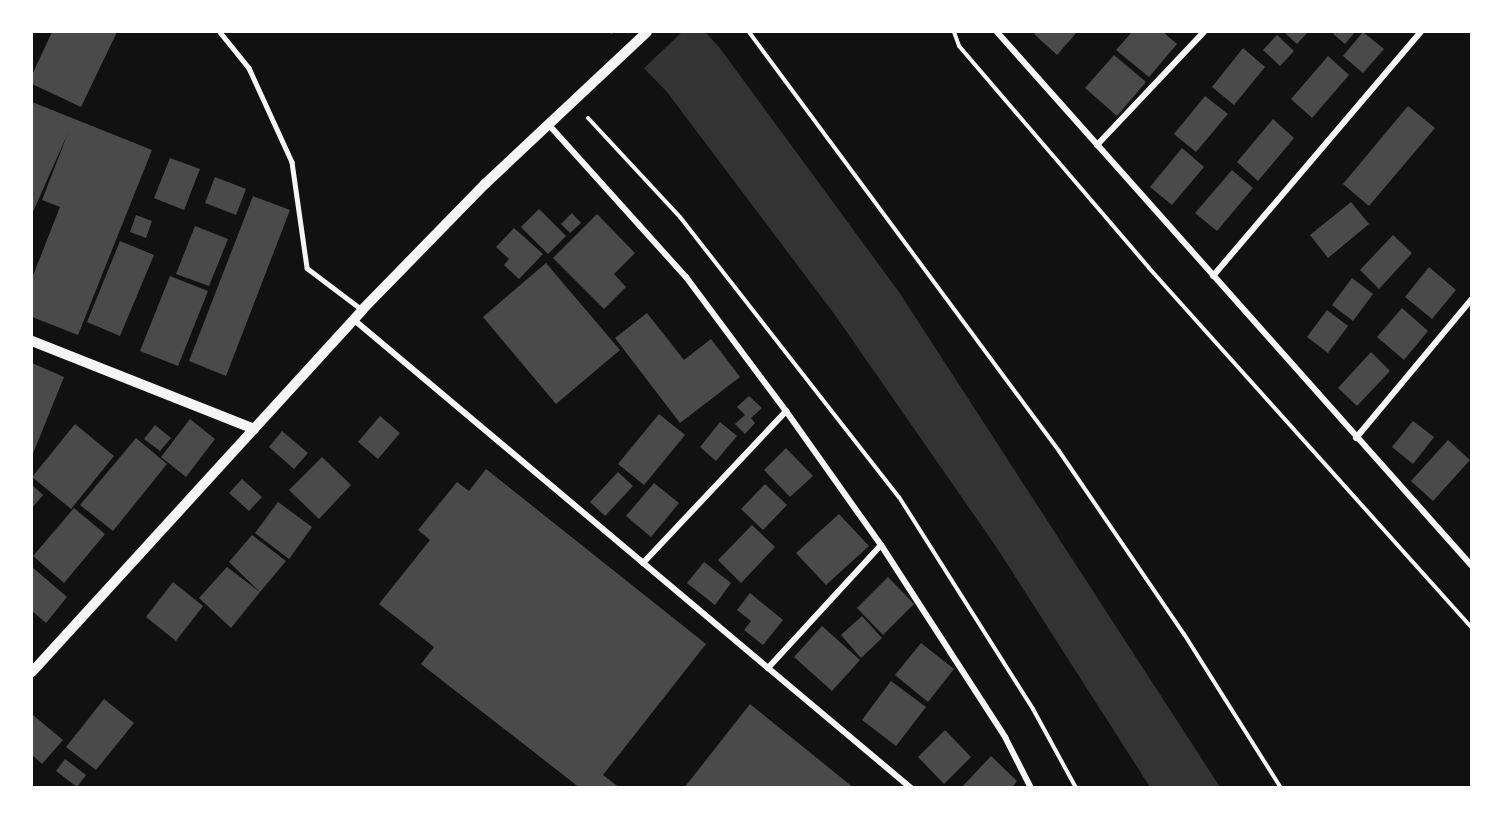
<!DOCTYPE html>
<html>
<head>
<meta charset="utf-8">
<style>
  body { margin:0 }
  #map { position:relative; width:1503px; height:819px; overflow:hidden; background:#111; font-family:Manrope,sans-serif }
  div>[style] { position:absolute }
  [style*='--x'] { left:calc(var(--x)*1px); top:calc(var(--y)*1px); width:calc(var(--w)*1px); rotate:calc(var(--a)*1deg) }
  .water>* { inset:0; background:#333 }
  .pier>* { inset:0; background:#111 }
  .building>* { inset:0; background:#4a4a4a }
  .path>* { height:4px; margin:-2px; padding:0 2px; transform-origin:2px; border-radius:2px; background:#f5f5f5 }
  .service>* { height:4.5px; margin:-2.25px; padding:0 2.25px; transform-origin:2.25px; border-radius:2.25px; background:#f5f5f5 }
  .minor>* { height:6px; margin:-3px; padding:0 3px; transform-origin:3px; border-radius:3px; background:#f5f5f5 }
  .tertiary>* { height:10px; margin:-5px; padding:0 5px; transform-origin:5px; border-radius:5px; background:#f5f5f5 }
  span { translate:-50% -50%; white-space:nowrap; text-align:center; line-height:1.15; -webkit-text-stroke:6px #fff; paint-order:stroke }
  .frame { position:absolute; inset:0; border:33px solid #fff; pointer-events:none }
</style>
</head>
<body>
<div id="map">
  <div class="water">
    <i style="clip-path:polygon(609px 32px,705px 32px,719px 47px,899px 292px,1220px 787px,1150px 787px,997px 548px,835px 315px,667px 92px)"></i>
  </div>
  <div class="pier">
    <i style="clip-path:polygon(615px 32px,682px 32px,642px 70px,609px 36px)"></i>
  </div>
  <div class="building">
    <i style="clip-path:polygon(52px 32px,117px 32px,81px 107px,32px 84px,32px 75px)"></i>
    <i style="clip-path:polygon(1036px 32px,1077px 32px,1057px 55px,1034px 34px)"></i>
    <i style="clip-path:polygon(1132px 32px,1163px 32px,1177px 44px,1149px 77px,1116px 50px)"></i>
    <i style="clip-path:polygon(1284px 32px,1308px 32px,1297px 44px)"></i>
    <i style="clip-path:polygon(1336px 32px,1355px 32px,1345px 44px,1333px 34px)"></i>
    <i style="clip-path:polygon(1363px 32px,1384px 49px,1363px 73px,1343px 56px)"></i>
    <i style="clip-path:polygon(1277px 35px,1294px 51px,1280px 66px,1263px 50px)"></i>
    <i style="clip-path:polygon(1243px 48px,1265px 67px,1234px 105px,1212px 87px)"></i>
    <i style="clip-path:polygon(1114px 55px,1146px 82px,1117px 116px,1085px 88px)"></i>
    <i style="clip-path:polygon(1328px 56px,1349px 75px,1312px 118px,1291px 99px)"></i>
    <i style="clip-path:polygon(1205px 96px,1228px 114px,1196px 152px,1174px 134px)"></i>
    <i style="clip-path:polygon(32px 102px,152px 150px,78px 335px,32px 317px,32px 278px,60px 207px,42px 200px,68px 133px,32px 214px)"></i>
    <i style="clip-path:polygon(1408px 106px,1435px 128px,1369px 206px,1343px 184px)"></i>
    <i style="clip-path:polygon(1273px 119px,1294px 138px,1258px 181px,1237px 162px)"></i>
    <i style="clip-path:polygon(1182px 148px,1204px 167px,1172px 205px,1150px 187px)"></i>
    <i style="clip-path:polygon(170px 158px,200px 169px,184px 210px,154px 198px)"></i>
    <i style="clip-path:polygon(1232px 170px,1253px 188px,1217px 231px,1195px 213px)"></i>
    <i style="clip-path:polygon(215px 177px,246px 189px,236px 215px,205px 203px)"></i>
    <i style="clip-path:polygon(253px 196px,290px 210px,226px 376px,189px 361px)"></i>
    <i style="clip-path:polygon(1351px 202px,1369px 224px,1328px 258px,1310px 235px)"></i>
    <i style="clip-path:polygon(539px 209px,566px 236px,548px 254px,521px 227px)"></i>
    <i style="clip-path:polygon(572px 213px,581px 223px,570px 233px,561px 224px)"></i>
    <i style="clip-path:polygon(597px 214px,635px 253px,614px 274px,626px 287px,604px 309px,553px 258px)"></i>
    <i style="clip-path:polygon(136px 215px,152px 221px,146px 238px,130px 232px)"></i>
    <i style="clip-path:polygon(195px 226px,228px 239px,209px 286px,176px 274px)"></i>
    <i style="clip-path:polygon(514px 228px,543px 254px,519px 279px,504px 265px,509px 259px,496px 247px)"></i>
    <i style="clip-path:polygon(1393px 235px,1412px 253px,1379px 289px,1360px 270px)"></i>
    <i style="clip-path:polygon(120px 241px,154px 255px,120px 336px,87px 322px)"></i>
    <i style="clip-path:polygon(546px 263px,620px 350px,556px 404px,483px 317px)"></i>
    <i style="clip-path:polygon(1429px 267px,1456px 290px,1432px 319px,1405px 297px)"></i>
    <i style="clip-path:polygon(170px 276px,208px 291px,178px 366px,140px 351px)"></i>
    <i style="clip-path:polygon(1352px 278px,1373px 294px,1353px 321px,1332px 305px)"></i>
    <i style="clip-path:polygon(1402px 308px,1428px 331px,1404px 360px,1377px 337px)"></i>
    <i style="clip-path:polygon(1327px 310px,1348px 326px,1328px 353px,1307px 337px)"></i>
    <i style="clip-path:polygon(647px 313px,684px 360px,711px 339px,740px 377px,680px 423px,615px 338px)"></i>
    <i style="clip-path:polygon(1371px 352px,1390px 371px,1357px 406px,1338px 388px)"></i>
    <i style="clip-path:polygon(32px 363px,64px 377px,32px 456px)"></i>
    <i style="clip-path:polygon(749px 396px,762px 408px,751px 418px,755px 423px,745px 434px,735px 424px,745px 415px,737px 407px)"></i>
    <i style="clip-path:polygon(659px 414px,685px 435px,644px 485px,618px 464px)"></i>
    <i style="clip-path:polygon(380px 416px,400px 433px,378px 459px,358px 442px)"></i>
    <i style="clip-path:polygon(190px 419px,215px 439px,186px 477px,161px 457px)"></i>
    <i style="clip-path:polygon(1413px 421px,1434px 437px,1413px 464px,1392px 447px)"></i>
    <i style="clip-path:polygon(720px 422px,737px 436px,716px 461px,700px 447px)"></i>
    <i style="clip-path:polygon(75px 424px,114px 456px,71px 509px,32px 477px)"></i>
    <i style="clip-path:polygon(155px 425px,171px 438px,160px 451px,144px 439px)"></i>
    <i style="clip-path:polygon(282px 431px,308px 453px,294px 469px,269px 447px)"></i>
    <i style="clip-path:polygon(136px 438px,167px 464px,113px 531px,80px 505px)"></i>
    <i style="clip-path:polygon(1448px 440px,1470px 460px,1433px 501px,1411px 481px)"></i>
    <i style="clip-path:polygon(786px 448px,813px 476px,790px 497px,764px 470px)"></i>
    <i style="clip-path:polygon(322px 457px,351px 485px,319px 519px,289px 490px)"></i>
    <i style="clip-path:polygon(486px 469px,706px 644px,603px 775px,620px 788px,580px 788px,421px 664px,434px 647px,379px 604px,430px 540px,418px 530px,457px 482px,469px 491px)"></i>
    <i style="clip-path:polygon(618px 472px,633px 486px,605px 516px,590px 502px)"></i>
    <i style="clip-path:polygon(242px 479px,262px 497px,249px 511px,229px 493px)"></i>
    <i style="clip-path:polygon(654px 483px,679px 503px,651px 537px,626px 516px)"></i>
    <i style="clip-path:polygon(765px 484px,787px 505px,763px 530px,741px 509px)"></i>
    <i style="clip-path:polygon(32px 485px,43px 495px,32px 508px)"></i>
    <i style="clip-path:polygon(278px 502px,312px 527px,289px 559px,255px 533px)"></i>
    <i style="clip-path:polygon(74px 508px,105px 534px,64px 583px,33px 556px)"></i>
    <i style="clip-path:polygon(839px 514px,869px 546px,826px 585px,796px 553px)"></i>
    <i style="clip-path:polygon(752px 525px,775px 547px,741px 583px,718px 560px)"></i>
    <i style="clip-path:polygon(252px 535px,286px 561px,260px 592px,229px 562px)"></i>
    <i style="clip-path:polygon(704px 562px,731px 583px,715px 605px,687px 583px)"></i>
    <i style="clip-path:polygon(32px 567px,67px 597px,46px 623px,32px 611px)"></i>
    <i style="clip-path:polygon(227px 567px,260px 592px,231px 628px,199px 598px)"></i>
    <i style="clip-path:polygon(888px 577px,914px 604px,883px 635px,857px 608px)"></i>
    <i style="clip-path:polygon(173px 582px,203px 606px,176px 641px,146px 617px)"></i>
    <i style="clip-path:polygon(750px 593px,783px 620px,763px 645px,744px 630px,751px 621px,737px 610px)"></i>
    <i style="clip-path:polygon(862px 616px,882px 638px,861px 658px,841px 635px)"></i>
    <i style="clip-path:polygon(822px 626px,860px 660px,832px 691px,794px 657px)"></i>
    <i style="clip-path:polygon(921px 643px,954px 669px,928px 702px,895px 675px)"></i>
    <i style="clip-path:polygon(891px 681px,926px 707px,896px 746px,862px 720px)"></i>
    <i style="clip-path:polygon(104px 699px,134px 723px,96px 770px,66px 747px)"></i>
    <i style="clip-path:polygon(750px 704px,854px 788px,684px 788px)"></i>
    <i style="clip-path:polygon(33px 715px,63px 740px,42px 764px,32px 755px)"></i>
    <i style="clip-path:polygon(945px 730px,971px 757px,944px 784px,918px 757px)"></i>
    <i style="clip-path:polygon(991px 756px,1017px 781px,1012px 788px,961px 788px)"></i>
    <i style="clip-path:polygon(65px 759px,86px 775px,77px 787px,56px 771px)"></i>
  </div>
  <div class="path">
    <i style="--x:749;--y:32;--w:521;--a:53.5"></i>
    <i style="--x:1059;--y:451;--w:222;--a:55.7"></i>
    <i style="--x:1184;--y:634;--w:182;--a:57.8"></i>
    <i style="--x:954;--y:32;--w:15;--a:70"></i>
    <i style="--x:959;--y:46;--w:292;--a:49.4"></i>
    <i style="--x:1149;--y:268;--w:484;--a:48.1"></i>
    <i style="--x:588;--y:118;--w:135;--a:47.1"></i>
    <i style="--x:680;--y:217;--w:355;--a:52"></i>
    <i style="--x:899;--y:497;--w:251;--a:57.7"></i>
    <i style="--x:1033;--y:709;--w:90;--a:61.4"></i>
  </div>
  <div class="service">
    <i style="--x:220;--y:32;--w:46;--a:51.1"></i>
    <i style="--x:249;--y:68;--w:103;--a:65.4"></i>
    <i style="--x:292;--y:162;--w:107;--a:81.9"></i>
    <i style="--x:307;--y:268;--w:68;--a:37.2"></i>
  </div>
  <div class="minor">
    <i style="--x:997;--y:32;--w:715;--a:48.35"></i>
    <i style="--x:549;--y:125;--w:205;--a:48"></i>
    <i style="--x:686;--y:277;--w:167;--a:53.3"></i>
    <i style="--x:786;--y:411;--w:164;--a:54.7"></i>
    <i style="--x:881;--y:545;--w:229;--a:57.1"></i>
    <i style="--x:1005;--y:737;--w:57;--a:63"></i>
    <i style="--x:1097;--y:145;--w:156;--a:-46.6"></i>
    <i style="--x:1213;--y:276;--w:321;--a:-49.6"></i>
    <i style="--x:353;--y:319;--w:729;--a:40.05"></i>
    <i style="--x:1356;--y:438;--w:181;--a:-50.2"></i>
    <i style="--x:643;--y:563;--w:209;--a:-46.7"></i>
    <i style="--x:768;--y:668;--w:167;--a:-47.4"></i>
  </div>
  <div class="tertiary">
    <i style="--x:32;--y:341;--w:239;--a:21.6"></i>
    <i style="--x:32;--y:672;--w:490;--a:-47.6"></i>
    <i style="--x:362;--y:310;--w:176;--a:-45.7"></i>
    <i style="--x:485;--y:184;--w:222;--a:-43.2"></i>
  </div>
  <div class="frame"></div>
</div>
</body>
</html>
